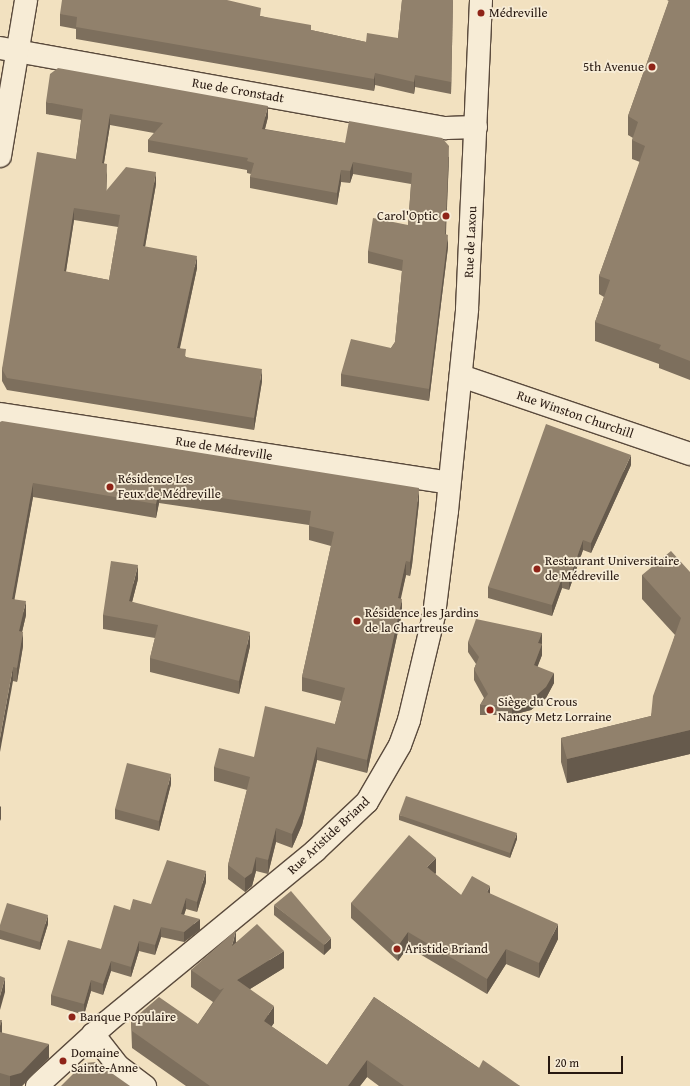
<!DOCTYPE html>
<html>
<head>
<meta charset="utf-8">
<style>
  body { margin:0 }
  #map { position:relative; width:690px; height:1086px; overflow:hidden; background:#f2e1c0; font-family:"Gentium Book Plus",serif }
  div>[style] { position:absolute }
  [style*='--x'] { left:calc(var(--x)*1px); top:calc(var(--y)*1px); width:calc(var(--w)*1px); rotate:calc(var(--a)*1deg) }
  .roads { filter:drop-shadow(1px 0 #5a4a3c) drop-shadow(-1px 0 #5a4a3c) drop-shadow(0 1px #5a4a3c) drop-shadow(0 -1px #5a4a3c) }
  .minor>* { height:22px; margin:-11px; padding:0 11px; transform-origin:11px; border-radius:11px; background:#f7ecd6 }
  .secondary>* { height:22px; margin:-11px; padding:0 11px; transform-origin:11px; border-radius:11px; background:#f7ecd6 }
  .wall>* { inset:0; background:#7d6f5d }
  .shaded-wall>* { inset:0; background:#665a4c }
  .building>* { inset:0; background:#91816c }
  .dots>* { width:11px; height:11px; translate:-50% -50%; box-sizing:border-box; border:2px solid #f7ecd6; border-radius:50% }
  span { translate:-50% -50%; white-space:nowrap; text-align:center; line-height:1.15; -webkit-text-stroke:3.5px #f7ecd6; paint-order:stroke }
  .poi-label { font-size:13px; color:#271810 }
  .left { translate:0 -50%; text-align:left }
  .right { translate:-100% -50%; text-align:right }
  .street-label { font-size:13px; color:#271810 }
  .scale { position:absolute; left:548px; top:1056px; width:75px; height:18px; box-sizing:border-box; border:2px solid #271810; border-top:0; padding-left:5px; font-size:12px; line-height:14px; white-space:nowrap; color:#271810; -webkit-text-stroke:3px #f7ecd6; paint-order:stroke }
</style>
</head>
<body>
<div id="map">
  <div class="roads">
    <div class="minor">
      <i style="--x:0;--y:48;--w:453;--a:10.2"></i>
      <i style="--x:446;--y:128;--w:30;--a:-2"></i>
      <i style="--x:461;--y:376;--w:242;--a:18.8"></i>
      <i style="--x:0;--y:414;--w:454;--a:8.7"></i>
      <i style="--x:93;--y:1034;--w:41;--a:52"></i>
      <i style="--x:118;--y:1066;--w:34;--a:37"></i>
    </div>
    <div class="secondary">
      <i style="--x:0;--y:156;--w:158;--a:-80.5"></i>
      <i style="--x:37;--y:1086;--w:95;--a:-42.4"></i>
      <i style="--x:107;--y:1022;--w:269;--a:-39.4"></i>
      <i style="--x:315;--y:851;--w:71;--a:-43.3"></i>
      <i style="--x:367;--y:802;--w:66;--a:-59.9"></i>
      <i style="--x:400;--y:745;--w:27;--a:-70"></i>
      <i style="--x:409;--y:720;--w:108;--a:-76.6"></i>
      <i style="--x:434;--y:615;--w:105;--a:-82.9"></i>
      <i style="--x:447;--y:511;--w:203;--a:-84.3"></i>
      <i style="--x:467;--y:309;--w:309;--a:-87.4"></i>
    </div>
  </div>
  <div class="wall">
    <i style="clip-path:polygon(402px 0,453px 0,451px 94px,415px 87px,414px 94px,375px 85px,374px 91px,76px 39px,76px 29px,60px 26px,60px 14px,261px 16px,311px 30px,366px 42px,398px 38px)"></i>
    <i style="clip-path:polygon(667px 0,690px 0,690px 380px,659px 368px,659px 364px,595px 341px,595px 322px,604px 297px,599px 294px,599px 276px,640px 162px,632px 159px,632px 140px,633px 138px,628px 135px,628px 116px,669px 1px)"></i>
    <i style="clip-path:polygon(evenodd,46px 102px,268px 117px,265px 129px,345px 143px,449px 157px,446px 234px,448px 247px,429px 401px,341px 386px,341px 374px,391px 348px,395px 342px,402px 271px,368px 263px,368px 251px,408px 225px,411px 184px,353px 174px,350px 183px,341px 182px,337px 205px,250px 188px,250px 177px,251px 174px,247px 173px,247px 170px,148px 152px,148px 140px,154px 133px,110px 125px,104px 163px,107px 175px,106px 191px,156px 184px,145px 247px,197px 268px,180px 348px,186px 357px,262px 381px,254px 430px,7px 390px,2px 381px,2px 369px,76px 159px,81px 120px,46px 114px,46px 102px,74px 220px,118px 227px,109px 280px,66px 272px,74px 220px)"></i>
    <i style="clip-path:polygon(0 422px,419px 502px,412px 565px,410px 576px,406px 575px,400px 599px,402px 613px,367px 773px,317px 760px,302px 825px,292px 848px,276px 842px,268px 874px,256px 871px,252px 886px,245px 892px,228px 879px,228px 865px,247px 790px,214px 781px,214px 767px,254px 757px,335px 724px,341px 701px,302px 691px,302px 677px,331px 546px,309px 540px,309px 525px,159px 503px,156px 518px,33px 497px,14px 599px,26px 615px,22px 632px,23px 646px,17px 682px,13px 681px)"></i>
    <i style="clip-path:polygon(631px 465px,591px 553px,583px 550px,569px 590px,562px 588px,552px 616px,488px 598px,488px 587px)"></i>
    <i style="clip-path:polygon(690px 572px,690px 754px,567px 783px,561px 762px,561px 738px,651px 716px,675px 635px,642px 599px,642px 575px)"></i>
    <i style="clip-path:polygon(138px 579px,132px 602px,250px 646px,239px 694px,150px 672px,150px 658px,155px 638px,103px 629px,103px 615px)"></i>
    <i style="clip-path:polygon(542px 633px,542px 655px,537px 667px,554px 683px,546px 698px,531px 710px,512px 715px,480px 715px,480px 705px,484px 698px,474px 680px,474px 669px,476px 664px,468px 652px,468px 642px)"></i>
    <i style="clip-path:polygon(171px 784px,159px 831px,115px 819px,115px 809px)"></i>
    <i style="clip-path:polygon(399px 815px,517px 839px,510px 858px,399px 820px)"></i>
    <i style="clip-path:polygon(436px 873px,435px 874px,461px 895px,490px 894px,558px 939px,539px 978px,506px 964px,487px 994px,408px 947px,398px 961px,351px 918px,351px 903px)"></i>
    <i style="clip-path:polygon(206px 882px,197px 912px,186px 909px,184px 915px,200px 930px,184px 942px,161px 937px,155px 955px,139px 951px,131px 977px,111px 971px,103px 995px,91px 991px,84px 1015px,51px 1005px,51px 995px,101px 949px,130px 910px,151px 904px)"></i>
    <i style="clip-path:polygon(274px 905px,331px 948px,324px 955px,274px 915px)"></i>
    <i style="clip-path:polygon(48px 924px,40px 950px,0 939px,0 925px)"></i>
    <i style="clip-path:polygon(236px 942px,284px 968px,250px 989px,274px 1023px,271px 1026px,327px 1065px,374px 997px,479px 1068px,520px 1086px,379px 1086px,367px 1077px,360px 1086px,186px 1086px,132px 1048px,131px 1021px,198px 1024px,213px 1002px,191px 987px,191px 970px)"></i>
    <i style="clip-path:polygon(0 1020px,2px 1033px,49px 1058px,22px 1086px,0 1086px)"></i>
  </div>
  <div class="shaded-wall">
    <i style="clip-path:polygon(453px 0,451px 94px,451px 82px)"></i>
    <i style="clip-path:polygon(375px 73px,375px 85px,374px 91px,374px 79px)"></i>
    <i style="clip-path:polygon(415px 75px,415px 87px,414px 94px,414px 82px)"></i>
    <i style="clip-path:polygon(268px 106px,268px 117px,262px 140px,262px 129px)"></i>
    <i style="clip-path:polygon(110px 114px,110px 125px,102px 175px,102px 163px)"></i>
    <i style="clip-path:polygon(449px 146px,449px 157px,445px 246px,445px 234px)"></i>
    <i style="clip-path:polygon(353px 162px,353px 174px,350px 183px,350px 171px)"></i>
    <i style="clip-path:polygon(107px 164px,107px 175px,106px 203px,106px 191px)"></i>
    <i style="clip-path:polygon(341px 170px,341px 182px,337px 205px,337px 193px)"></i>
    <i style="clip-path:polygon(156px 172px,156px 184px,143px 258px,143px 246px)"></i>
    <i style="clip-path:polygon(74px 208px,74px 220px,64px 283px,64px 271px)"></i>
    <i style="clip-path:polygon(448px 235px,448px 247px,429px 401px,429px 389px)"></i>
    <i style="clip-path:polygon(197px 256px,197px 268px,177px 360px,177px 348px)"></i>
    <i style="clip-path:polygon(262px 369px,262px 381px,254px 430px,254px 418px)"></i>
    <i style="clip-path:polygon(631px 455px,631px 465px,591px 553px,591px 543px)"></i>
    <i style="clip-path:polygon(33px 483px,33px 497px,12px 613px,12px 599px)"></i>
    <i style="clip-path:polygon(419px 488px,419px 502px,412px 565px,410px 576px,410px 562px)"></i>
    <i style="clip-path:polygon(159px 489px,159px 503px,156px 518px,156px 504px)"></i>
    <i style="clip-path:polygon(583px 540px,583px 550px,569px 590px,569px 580px)"></i>
    <i style="clip-path:polygon(406px 561px,406px 575px,398px 612px,398px 598px)"></i>
    <i style="clip-path:polygon(138px 565px,138px 579px,129px 614px,129px 601px)"></i>
    <i style="clip-path:polygon(562px 578px,562px 588px,552px 616px,552px 605px)"></i>
    <i style="clip-path:polygon(402px 599px,402px 613px,367px 773px,367px 760px)"></i>
    <i style="clip-path:polygon(26px 601px,26px 615px,19px 645px,19px 631px)"></i>
    <i style="clip-path:polygon(23px 632px,23px 646px,17px 682px,17px 668px)"></i>
    <i style="clip-path:polygon(250px 632px,250px 646px,239px 694px,239px 681px)"></i>
    <i style="clip-path:polygon(542px 633px,542px 644px,538px 643px)"></i>
    <i style="clip-path:polygon(542px 644px,542px 655px,534px 676px,534px 665px)"></i>
    <i style="clip-path:polygon(13px 667px,13px 681px,0 752px,0 738px)"></i>
    <i style="clip-path:polygon(554px 673px,554px 683px,546px 698px,531px 710px,512px 715px,512px 705px)"></i>
    <i style="clip-path:polygon(690px 730px,690px 754px,567px 783px,567px 759px)"></i>
    <i style="clip-path:polygon(317px 747px,317px 760px,302px 825px,292px 848px,292px 834px)"></i>
    <i style="clip-path:polygon(171px 774px,171px 784px,159px 831px,159px 821px)"></i>
    <i style="clip-path:polygon(1px 806px,1px 819px,0 821px,0 807px)"></i>
    <i style="clip-path:polygon(276px 828px,276px 842px,268px 874px,268px 860px)"></i>
    <i style="clip-path:polygon(517px 833px,517px 839px,510px 858px,510px 853px)"></i>
    <i style="clip-path:polygon(256px 857px,256px 871px,252px 886px,245px 892px,245px 878px)"></i>
    <i style="clip-path:polygon(436px 858px,436px 873px,427px 883px,427px 867px)"></i>
    <i style="clip-path:polygon(206px 871px,206px 882px,197px 912px,197px 902px)"></i>
    <i style="clip-path:polygon(490px 886px,490px 902px,487px 892px)"></i>
    <i style="clip-path:polygon(186px 898px,186px 909px,181px 924px,181px 914px)"></i>
    <i style="clip-path:polygon(48px 915px,48px 924px,40px 950px,40px 942px)"></i>
    <i style="clip-path:polygon(200px 919px,200px 930px,184px 942px,184px 932px)"></i>
    <i style="clip-path:polygon(558px 924px,558px 939px,539px 978px,539px 963px)"></i>
    <i style="clip-path:polygon(161px 927px,161px 937px,155px 955px,155px 945px)"></i>
    <i style="clip-path:polygon(236px 930px,236px 947px,232px 946px)"></i>
    <i style="clip-path:polygon(408px 932px,408px 947px,398px 961px,398px 946px)"></i>
    <i style="clip-path:polygon(331px 938px,331px 948px,324px 955px,324px 945px)"></i>
    <i style="clip-path:polygon(139px 941px,139px 951px,131px 977px,131px 967px)"></i>
    <i style="clip-path:polygon(506px 949px,506px 964px,487px 994px,487px 979px)"></i>
    <i style="clip-path:polygon(284px 951px,284px 968px,237px 997px,237px 980px)"></i>
    <i style="clip-path:polygon(111px 961px,111px 971px,103px 995px,103px 984px)"></i>
    <i style="clip-path:polygon(5px 978px,5px 992px,0 1010px,0 996px)"></i>
    <i style="clip-path:polygon(91px 980px,91px 991px,84px 1015px,84px 1004px)"></i>
    <i style="clip-path:polygon(274px 1006px,274px 1023px,264px 1038px,264px 1021px)"></i>
    <i style="clip-path:polygon(2px 1020px,2px 1034px,0 1040px,0 1026px)"></i>
    <i style="clip-path:polygon(49px 1044px,49px 1058px,22px 1086px,10px 1086px,10px 1076px)"></i>
    <i style="clip-path:polygon(367px 1060px,367px 1077px,360px 1086px,348px 1086px)"></i>
  </div>
  <div class="building">
    <i style="clip-path:polygon(62px 0,227px 0,261px 8px,260px 16px,311px 25px,311px 30px,366px 42px,367px 33px,398px 38px,402px 0,453px 0,451px 82px,415px 75px,414px 82px,375px 73px,374px 79px,76px 27px,77px 17px,60px 14px)"></i>
    <i style="clip-path:polygon(669px 0,690px 0,690px 361px,659px 349px,661px 345px,595px 322px,610px 280px,599px 276px,645px 146px,632px 140px,638px 122px,628px 116px)"></i>
    <i style="clip-path:polygon(evenodd,58px 68px,268px 106px,262px 129px,345px 143px,349px 121px,442px 138px,449px 146px,445px 234px,448px 235px,429px 389px,341px 374px,351px 339px,391px 348px,395px 342px,403px 260px,368px 251px,373px 218px,408px 225px,412px 173px,353px 162px,350px 171px,341px 170px,337px 193px,250px 177px,254px 163px,247px 161px,248px 158px,148px 140px,163px 123px,110px 114px,102px 163px,107px 164px,106px 191px,126px 167px,156px 172px,143px 246px,197px 256px,177px 348px,186px 349px,185px 357px,262px 369px,254px 418px,7px 378px,2px 369px,37px 152px,76px 159px,83px 109px,46px 102px,50px 74px,58px 68px,74px 208px,120px 215px,109px 280px,64px 271px,74px 208px)"></i>
    <i style="clip-path:polygon(2px 421px,419px 488px,412px 551px,410px 562px,406px 561px,398px 598px,402px 599px,367px 760px,317px 747px,302px 811px,292px 834px,276px 828px,268px 860px,256px 857px,252px 873px,245px 878px,228px 865px,250px 777px,214px 767px,219px 748px,254px 757px,265px 706px,335px 724px,345px 688px,302px 677px,334px 532px,309px 526px,311px 511px,159px 489px,156px 504px,33px 483px,12px 599px,26px 601px,19px 631px,23px 632px,17px 668px,13px 667px,0 738px,0 422px)"></i>
    <i style="clip-path:polygon(546px 424px,631px 455px,591px 543px,583px 540px,569px 580px,562px 578px,552px 605px,488px 587px)"></i>
    <i style="clip-path:polygon(671px 551px,690px 572px,690px 730px,567px 759px,561px 738px,651px 716px,653px 696px,681px 618px,642px 575px)"></i>
    <i style="clip-path:polygon(111px 561px,138px 565px,129px 601px,250px 632px,239px 681px,150px 658px,158px 625px,103px 615px)"></i>
    <i style="clip-path:polygon(476px 619px,542px 633px,538px 643px,542px 644px,534px 665px,554px 673px,546px 687px,531px 700px,512px 705px,480px 705px,488px 694px,474px 669px,479px 657px,468px 642px)"></i>
    <i style="clip-path:polygon(127px 763px,171px 774px,159px 821px,115px 809px)"></i>
    <i style="clip-path:polygon(406px 796px,517px 833px,510px 853px,399px 815px)"></i>
    <i style="clip-path:polygon(409px 835px,436px 858px,427px 867px,461px 895px,472px 876px,490px 886px,487px 892px,558px 924px,539px 963px,506px 949px,487px 979px,408px 932px,398px 946px,351px 903px)"></i>
    <i style="clip-path:polygon(167px 860px,206px 871px,197px 902px,186px 898px,181px 914px,200px 919px,184px 932px,161px 927px,155px 945px,139px 941px,131px 967px,111px 961px,103px 984px,91px 980px,84px 1004px,51px 995px,68px 940px,101px 949px,114px 905px,130px 910px,133px 899px,151px 904px)"></i>
    <i style="clip-path:polygon(291px 891px,331px 938px,324px 945px,274px 905px)"></i>
    <i style="clip-path:polygon(7px 903px,48px 915px,40px 942px,0 930px,0 925px)"></i>
    <i style="clip-path:polygon(257px 924px,284px 951px,237px 980px,274px 1006px,264px 1021px,327px 1065px,374px 997px,479px 1068px,483px 1060px,520px 1086px,404px 1086px,367px 1060px,348px 1086px,210px 1086px,132px 1031px,131px 1021px,159px 997px,198px 1024px,224px 988px,220px 990px,191px 970px,236px 930px,232px 946px)"></i>
    <i style="clip-path:polygon(0 976px,5px 978px,0 996px)"></i>
    <i style="clip-path:polygon(0 1020px,2px 1020px,0 1026px)"></i>
    <i style="clip-path:polygon(0 1032px,49px 1044px,21px 1073px,10px 1076px,0 1073px)"></i>
    <i style="clip-path:polygon(96px 1062px,130px 1086px,61px 1086px,84px 1063px)"></i>
  </div>
  <div class="dots">
    <i style="left:481px;top:13px;background:#8f2418"></i>
    <i style="left:652px;top:67px;background:#8f2418"></i>
    <i style="left:446px;top:216px;background:#8f2418"></i>
    <i style="left:110px;top:487px;background:#8f2418"></i>
    <i style="left:537px;top:569px;background:#8f2418"></i>
    <i style="left:357px;top:621px;background:#8f2418"></i>
    <i style="left:490px;top:710px;background:#8f2418"></i>
    <i style="left:397px;top:949px;background:#8f2418"></i>
    <i style="left:72px;top:1017px;background:#8f2418"></i>
    <i style="left:63px;top:1061px;background:#8f2418"></i>
  </div>
  <div class="poi-label">
    <span class="left" style="left:489px;top:13px">Médreville</span>
    <span class="right" style="left:644px;top:67px">5th Avenue</span>
    <span class="right" style="left:438px;top:216px">Carol'Optic</span>
    <span class="left" style="left:118px;top:487px">Résidence Les<br>Feux de Médreville</span>
    <span class="left" style="left:545px;top:569px">Restaurant Universitaire<br>de Médreville</span>
    <span class="left" style="left:365px;top:621px">Résidence les Jardins<br>de la Chartreuse</span>
    <span class="left" style="left:498px;top:710px">Siège du Crous<br>Nancy Metz Lorraine</span>
    <span class="left" style="left:405px;top:949px">Aristide Briand</span>
    <span class="left" style="left:80px;top:1017px">Banque Populaire</span>
    <span class="left" style="left:71px;top:1061px">Domaine<br>Sainte-Anne</span>
  </div>
  <div class="street-label">
    <span style="left:238px;top:91px;rotate:10deg">Rue de Cronstadt</span>
    <span style="left:471px;top:242px;rotate:-87deg">Rue de Laxou</span>
    <span style="left:575px;top:415px;rotate:19deg">Rue Winston Churchill</span>
    <span style="left:224px;top:449px;rotate:9deg">Rue de Médreville</span>
    <span style="left:329px;top:836px;rotate:-43deg">Rue Aristide Briand</span>
  </div>
  <div class="scale">20 m</div>
</div>
</body>
</html>
